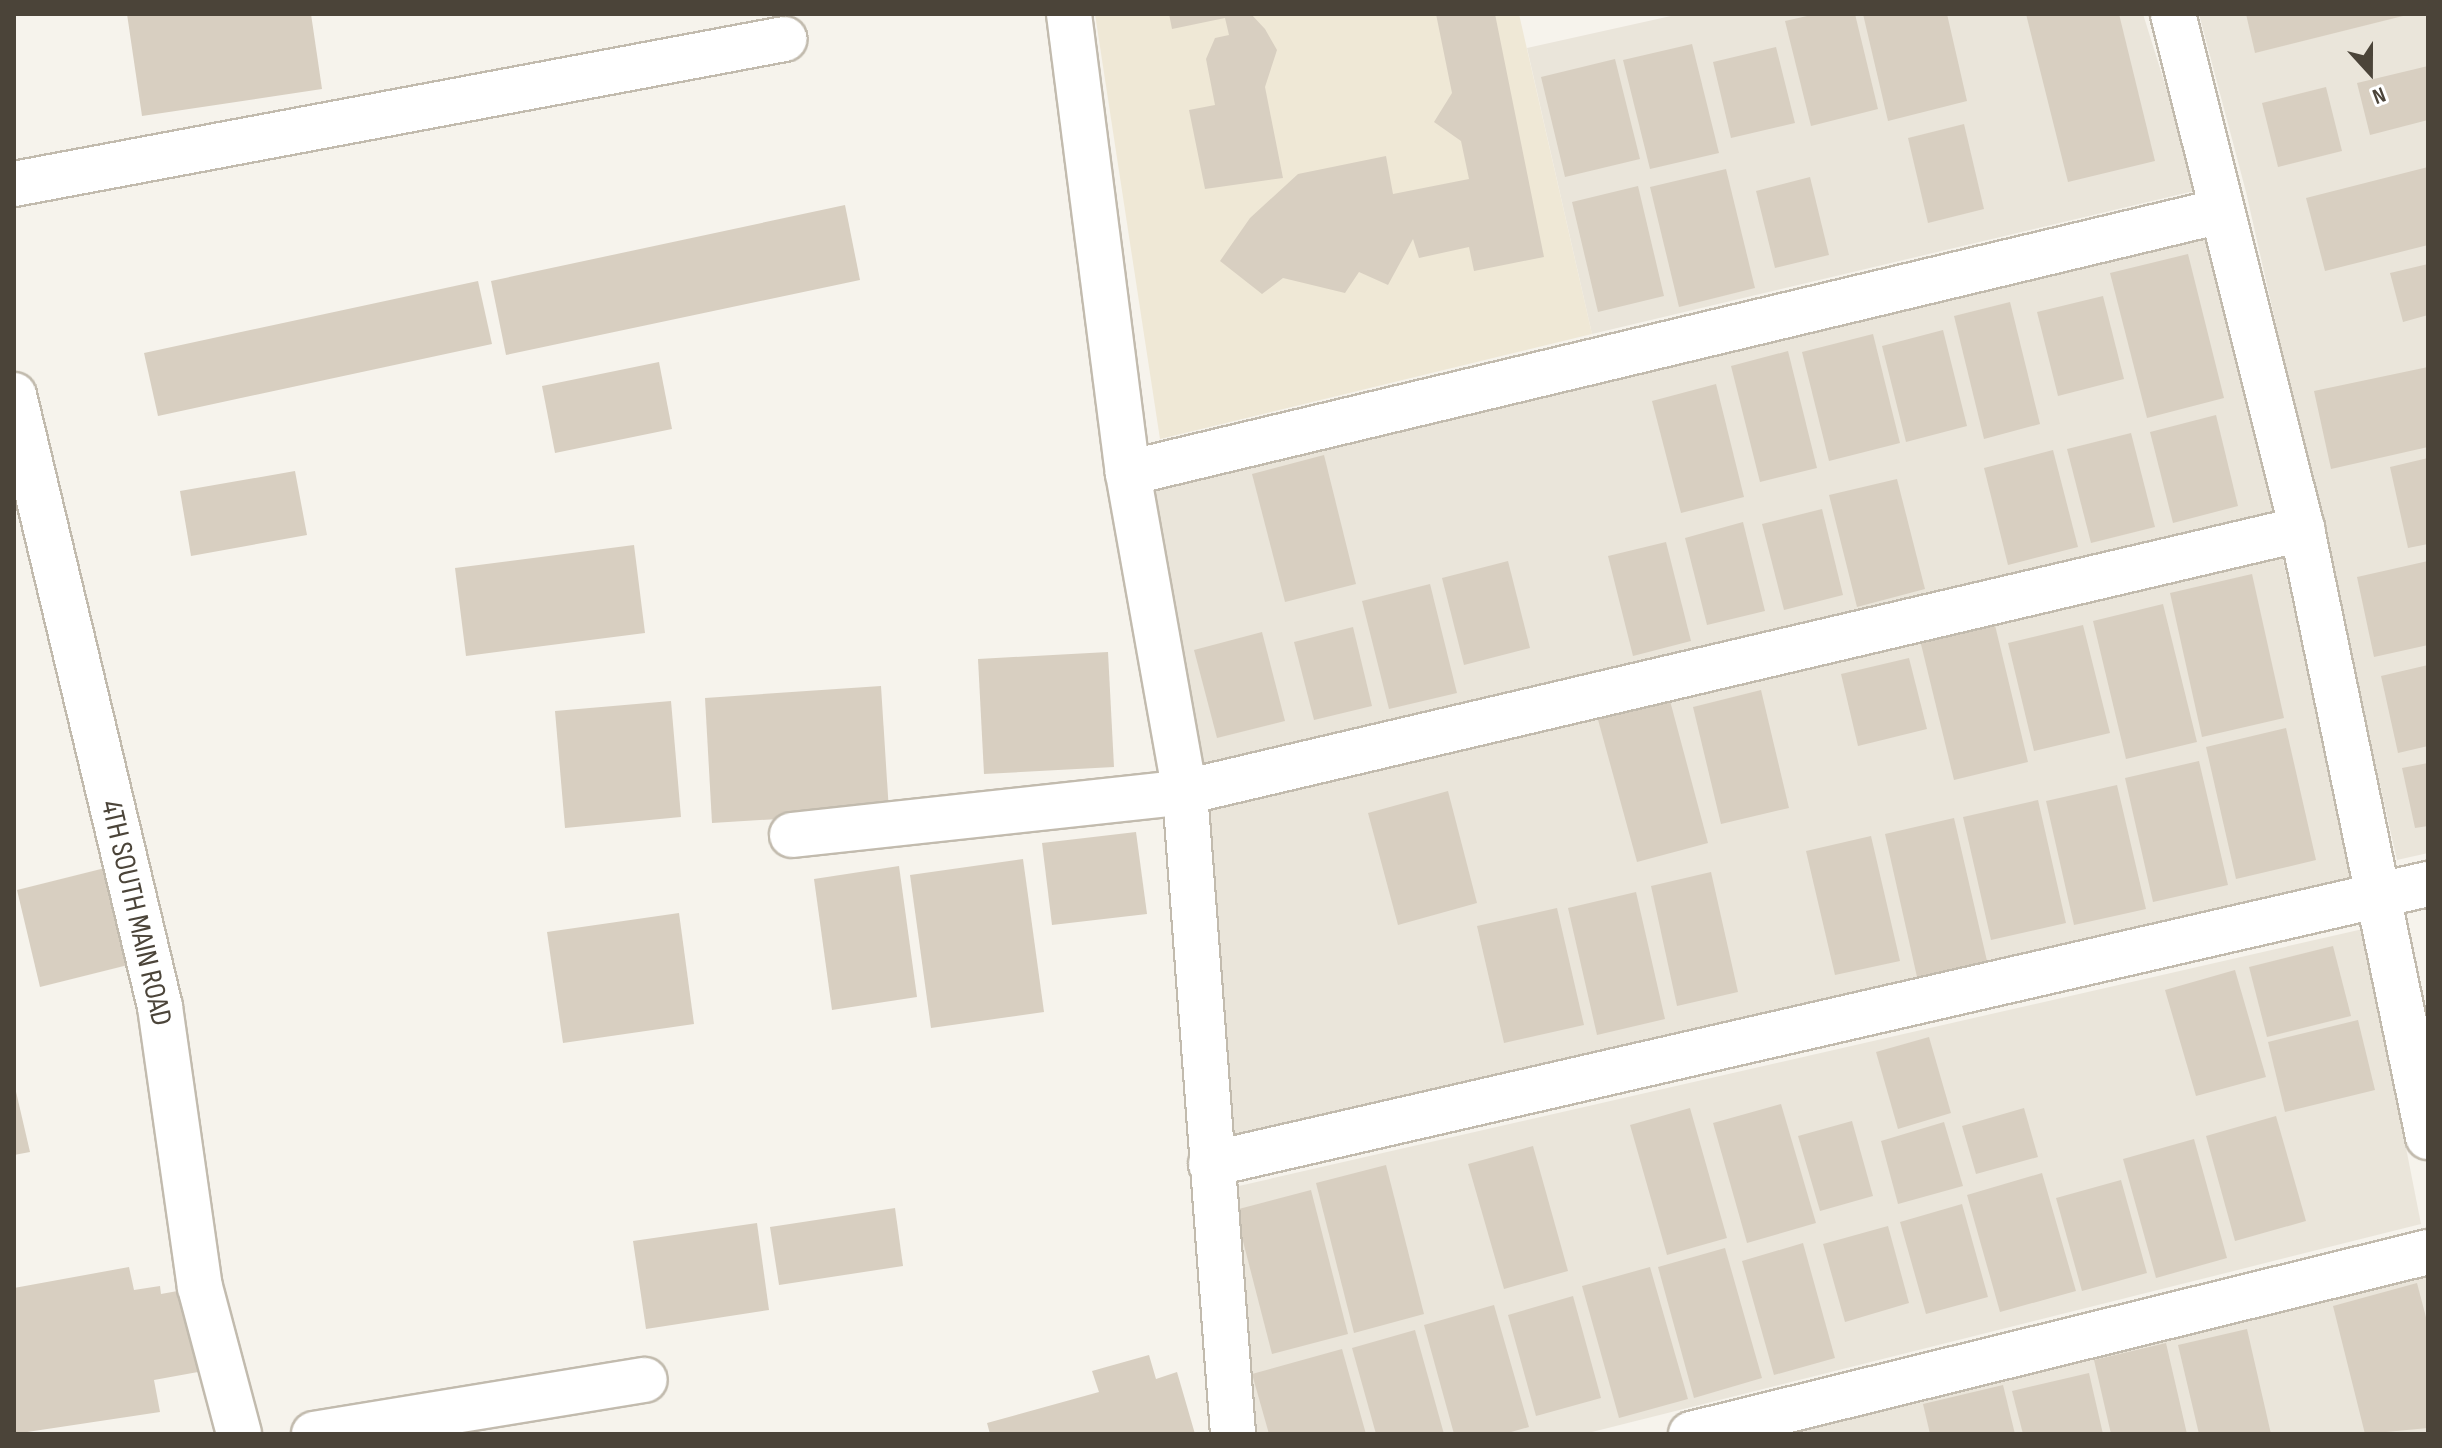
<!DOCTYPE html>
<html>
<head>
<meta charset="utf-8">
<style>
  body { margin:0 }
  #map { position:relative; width:2442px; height:1448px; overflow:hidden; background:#f6f3ec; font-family:"Sofia Sans Condensed",sans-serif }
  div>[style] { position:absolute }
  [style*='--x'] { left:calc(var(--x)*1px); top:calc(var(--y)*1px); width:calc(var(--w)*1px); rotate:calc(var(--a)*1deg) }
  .residential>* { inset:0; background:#eae5da }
  .education>* { inset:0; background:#efe8d6 }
  .building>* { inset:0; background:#d8cfc1 }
  .roads { filter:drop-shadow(2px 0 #c2bbae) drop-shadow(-2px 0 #c2bbae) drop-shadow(0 2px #c2bbae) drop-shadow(0 -2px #c2bbae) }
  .minor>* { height:44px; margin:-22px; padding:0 22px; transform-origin:22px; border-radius:22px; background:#fff }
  span { translate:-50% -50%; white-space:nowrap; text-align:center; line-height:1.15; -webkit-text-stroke:7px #fff; paint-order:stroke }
  .street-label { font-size:30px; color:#4b4439 }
  .frame { position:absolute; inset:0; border:16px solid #4b4439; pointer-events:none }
  .north { position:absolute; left:2330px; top:32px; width:80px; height:80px; -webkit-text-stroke:6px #fff; paint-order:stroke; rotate:159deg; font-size:22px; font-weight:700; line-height:32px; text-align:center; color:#4b4439 }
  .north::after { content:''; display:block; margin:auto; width:28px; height:36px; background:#4b4439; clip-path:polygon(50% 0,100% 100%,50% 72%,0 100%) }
</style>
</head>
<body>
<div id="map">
  <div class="residential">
    <i style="clip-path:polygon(1680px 14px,2143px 14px,2198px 190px,1592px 334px,1527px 48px)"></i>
    <i style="clip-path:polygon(2199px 14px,2428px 14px,2428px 853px,2397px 860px,2246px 192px)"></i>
    <i style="clip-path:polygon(2205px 229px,2278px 514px,1199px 768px,1150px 486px)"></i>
    <i style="clip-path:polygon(2282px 555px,2353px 879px,1228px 1138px,1208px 807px)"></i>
    <i style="clip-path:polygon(2363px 929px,2421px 1224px,1584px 1434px,1252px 1434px,1230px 1188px)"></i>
    <i style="clip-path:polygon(2428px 1275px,2428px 1434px,1776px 1434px)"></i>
  </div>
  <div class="education">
    <i style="clip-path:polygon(1095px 14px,1519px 14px,1592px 334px,1160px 439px)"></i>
  </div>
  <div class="building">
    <i style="clip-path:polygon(127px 14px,311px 14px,322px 89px,142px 116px)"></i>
    <i style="clip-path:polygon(1169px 14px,1251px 14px,1265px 29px,1277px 50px,1265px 87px,1283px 178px,1205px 189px,1189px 110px,1215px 105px,1206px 59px,1215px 38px,1229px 35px,1225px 18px,1172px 29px)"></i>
    <i style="clip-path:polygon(1436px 14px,1495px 14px,1544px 257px,1474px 271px,1469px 247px,1419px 258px,1413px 239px,1388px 285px,1359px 272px,1345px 293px,1283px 278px,1262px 294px,1220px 261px,1250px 218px,1298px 174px,1386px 156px,1393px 194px,1469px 179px,1461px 141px,1434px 122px,1452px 93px)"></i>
    <i style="clip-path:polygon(1816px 14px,1855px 14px,1878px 109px,1811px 126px,1785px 21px)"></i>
    <i style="clip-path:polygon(1863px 14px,1947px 14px,1967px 101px,1888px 121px)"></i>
    <i style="clip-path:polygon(2026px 14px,2119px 14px,2155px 161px,2068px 182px)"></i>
    <i style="clip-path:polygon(2246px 14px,2407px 14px,2407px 15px,2255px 53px)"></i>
    <i style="clip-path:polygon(1692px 44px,1719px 153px,1650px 169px,1623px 60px)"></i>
    <i style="clip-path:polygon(1776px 47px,1795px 123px,1731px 138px,1713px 62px)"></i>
    <i style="clip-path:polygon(1615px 59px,1640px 159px,1565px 177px,1541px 77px)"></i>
    <i style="clip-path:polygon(2428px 66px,2428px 120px,2370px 135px,2357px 83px)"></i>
    <i style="clip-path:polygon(2326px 87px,2342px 151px,2278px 167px,2262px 103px)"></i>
    <i style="clip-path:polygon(1964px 124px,1984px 209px,1928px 223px,1908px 138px)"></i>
    <i style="clip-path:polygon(2428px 167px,2428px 245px,2325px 271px,2306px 198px)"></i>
    <i style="clip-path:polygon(1726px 169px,1755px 288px,1679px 307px,1650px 187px)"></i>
    <i style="clip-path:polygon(1810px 177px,1829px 255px,1775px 268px,1756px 191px)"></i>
    <i style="clip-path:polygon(1638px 186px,1664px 296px,1598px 312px,1572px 202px)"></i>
    <i style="clip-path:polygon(845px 205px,860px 280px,506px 355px,491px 281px)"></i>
    <i style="clip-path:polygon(2188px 254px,2224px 398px,2147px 418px,2110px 273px)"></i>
    <i style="clip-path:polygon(2428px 264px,2428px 315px,2403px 322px,2390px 273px)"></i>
    <i style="clip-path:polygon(478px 281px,492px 344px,158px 416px,144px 353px)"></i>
    <i style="clip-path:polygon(2103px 296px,2124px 379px,2058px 396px,2037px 312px)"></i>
    <i style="clip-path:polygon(2010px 302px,2040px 424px,1984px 439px,1954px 316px)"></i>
    <i style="clip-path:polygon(1943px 330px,1967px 426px,1906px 442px,1882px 346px)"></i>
    <i style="clip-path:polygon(1873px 334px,1900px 443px,1829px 461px,1802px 352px)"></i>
    <i style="clip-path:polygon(1788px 351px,1817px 468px,1760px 482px,1731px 366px)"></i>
    <i style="clip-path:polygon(659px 362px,672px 429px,555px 453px,542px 386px)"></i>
    <i style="clip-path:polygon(2428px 367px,2428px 447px,2331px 469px,2314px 391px)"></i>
    <i style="clip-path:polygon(1716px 384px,1744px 497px,1681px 513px,1652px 401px)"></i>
    <i style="clip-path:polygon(2216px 415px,2238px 506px,2173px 523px,2150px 432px)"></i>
    <i style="clip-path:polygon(2131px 433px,2155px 527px,2091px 543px,2067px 449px)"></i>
    <i style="clip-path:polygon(2053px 450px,2078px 547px,2008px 565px,1984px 468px)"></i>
    <i style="clip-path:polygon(1324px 455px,1356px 584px,1285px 602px,1252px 474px)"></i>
    <i style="clip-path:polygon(2428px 458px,2428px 544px,2408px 548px,2390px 467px)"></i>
    <i style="clip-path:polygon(295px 471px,307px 535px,191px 556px,180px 491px)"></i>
    <i style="clip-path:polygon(1897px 479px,1925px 589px,1857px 607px,1829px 495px)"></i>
    <i style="clip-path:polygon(1822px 509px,1843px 595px,1784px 610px,1762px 524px)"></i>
    <i style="clip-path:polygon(1743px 522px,1765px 611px,1707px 625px,1685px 538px)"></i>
    <i style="clip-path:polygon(1666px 542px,1691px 641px,1633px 656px,1608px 556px)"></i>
    <i style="clip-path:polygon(634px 545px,645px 633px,466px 656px,455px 568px)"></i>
    <i style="clip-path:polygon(1508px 561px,1530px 648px,1464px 665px,1442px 578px)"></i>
    <i style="clip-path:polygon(2428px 561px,2428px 645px,2374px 657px,2357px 577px)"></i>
    <i style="clip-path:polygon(2252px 574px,2284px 718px,2202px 737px,2170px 593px)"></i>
    <i style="clip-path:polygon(1430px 584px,1457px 693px,1389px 709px,1362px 601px)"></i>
    <i style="clip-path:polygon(2163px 604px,2197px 742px,2126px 759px,2093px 621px)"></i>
    <i style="clip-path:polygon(1994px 621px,2028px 762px,1954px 780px,1920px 640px)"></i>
    <i style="clip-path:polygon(2083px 625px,2110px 733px,2034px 751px,2008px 643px)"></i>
    <i style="clip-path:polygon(1353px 627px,1372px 706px,1314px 720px,1294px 642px)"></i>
    <i style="clip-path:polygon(1262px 632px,1285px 721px,1217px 738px,1194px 650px)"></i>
    <i style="clip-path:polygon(1108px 652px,1114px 767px,984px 774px,978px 659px)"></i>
    <i style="clip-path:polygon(1909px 658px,1927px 729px,1858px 746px,1841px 674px)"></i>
    <i style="clip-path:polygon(2428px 665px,2428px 746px,2398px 753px,2381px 676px)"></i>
    <i style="clip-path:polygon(881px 686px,889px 812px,712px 823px,705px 698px)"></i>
    <i style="clip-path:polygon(1761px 690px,1789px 808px,1721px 824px,1693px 707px)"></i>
    <i style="clip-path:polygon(1669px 697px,1708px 843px,1637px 862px,1597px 716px)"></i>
    <i style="clip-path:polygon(671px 701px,681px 817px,565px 828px,555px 711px)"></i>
    <i style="clip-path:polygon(2286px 728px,2316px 860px,2236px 879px,2206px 747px)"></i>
    <i style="clip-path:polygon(2199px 761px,2228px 885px,2153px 902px,2125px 778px)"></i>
    <i style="clip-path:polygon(2428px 763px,2428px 826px,2415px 828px,2402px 768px)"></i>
    <i style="clip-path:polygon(2117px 785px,2146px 909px,2074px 925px,2046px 801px)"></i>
    <i style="clip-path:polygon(1448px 791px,1477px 903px,1398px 925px,1368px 813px)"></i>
    <i style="clip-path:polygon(2038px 800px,2066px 923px,1991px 940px,1963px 817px)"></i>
    <i style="clip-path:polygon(1954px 818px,1987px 961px,1917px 977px,1885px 834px)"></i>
    <i style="clip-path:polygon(1136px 832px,1147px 914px,1052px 925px,1042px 843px)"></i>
    <i style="clip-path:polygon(1871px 836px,1900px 961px,1835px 975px,1806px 851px)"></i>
    <i style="clip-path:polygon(1023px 859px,1044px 1012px,931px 1028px,910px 875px)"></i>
    <i style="clip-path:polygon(125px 863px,148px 960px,40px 987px,17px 890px)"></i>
    <i style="clip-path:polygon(899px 866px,917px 997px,832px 1010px,814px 879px)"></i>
    <i style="clip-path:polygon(1711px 872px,1738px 992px,1677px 1006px,1651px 886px)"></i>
    <i style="clip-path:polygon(1636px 892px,1665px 1019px,1597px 1035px,1568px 908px)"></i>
    <i style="clip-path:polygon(1557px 908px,1584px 1025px,1504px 1043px,1477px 926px)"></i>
    <i style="clip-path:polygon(679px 913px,694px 1024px,563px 1043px,547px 932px)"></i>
    <i style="clip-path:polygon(2333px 946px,2351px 1016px,2267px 1037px,2249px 967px)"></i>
    <i style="clip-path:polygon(2235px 970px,2266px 1077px,2196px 1096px,2165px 990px)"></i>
    <i style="clip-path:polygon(2358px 1020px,2375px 1090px,2285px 1112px,2268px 1042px)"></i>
    <i style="clip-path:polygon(1929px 1037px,1951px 1113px,1898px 1129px,1876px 1052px)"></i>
    <i style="clip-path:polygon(14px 1083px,30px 1152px,14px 1155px)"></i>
    <i style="clip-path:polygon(1781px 1104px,1816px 1223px,1747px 1243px,1713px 1123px)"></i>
    <i style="clip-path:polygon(1690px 1108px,1727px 1238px,1667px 1255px,1630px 1125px)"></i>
    <i style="clip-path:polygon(2024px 1108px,2038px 1157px,1976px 1174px,1962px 1126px)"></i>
    <i style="clip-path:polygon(2276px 1116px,2306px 1221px,2235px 1241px,2206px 1136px)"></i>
    <i style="clip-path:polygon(1852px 1121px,1873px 1196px,1820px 1211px,1798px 1136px)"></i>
    <i style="clip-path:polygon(1944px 1122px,1963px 1186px,1898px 1204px,1881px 1141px)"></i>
    <i style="clip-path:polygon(2194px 1139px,2227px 1258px,2156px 1278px,2123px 1159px)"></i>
    <i style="clip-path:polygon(1533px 1146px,1568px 1271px,1504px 1289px,1468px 1164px)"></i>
    <i style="clip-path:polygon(1386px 1165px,1424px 1314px,1354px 1333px,1316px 1183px)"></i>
    <i style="clip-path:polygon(2042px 1173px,2076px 1291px,2000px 1312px,1967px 1195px)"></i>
    <i style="clip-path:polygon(2121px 1180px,2147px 1273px,2082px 1291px,2056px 1198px)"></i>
    <i style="clip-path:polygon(1311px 1190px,1348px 1334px,1272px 1354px,1235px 1210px)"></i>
    <i style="clip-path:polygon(1962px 1204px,1988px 1297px,1926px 1314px,1900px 1222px)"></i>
    <i style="clip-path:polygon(895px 1208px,903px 1266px,779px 1285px,770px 1227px)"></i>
    <i style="clip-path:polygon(757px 1223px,769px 1310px,646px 1329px,633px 1241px)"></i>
    <i style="clip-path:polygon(1888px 1226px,1909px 1303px,1845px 1322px,1823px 1244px)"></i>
    <i style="clip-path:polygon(1803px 1243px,1835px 1358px,1774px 1375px,1742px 1261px)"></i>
    <i style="clip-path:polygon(1725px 1248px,1762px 1378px,1694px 1398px,1658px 1267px)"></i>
    <i style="clip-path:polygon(129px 1267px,134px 1290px,160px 1286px,161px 1294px,183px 1290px,198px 1372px,154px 1380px,160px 1412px,14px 1434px,14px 1288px)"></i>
    <i style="clip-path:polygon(1650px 1267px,1688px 1399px,1619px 1418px,1582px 1286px)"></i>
    <i style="clip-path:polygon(2417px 1283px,2428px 1325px,2428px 1428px,2365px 1434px,2333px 1306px)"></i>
    <i style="clip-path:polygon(1573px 1296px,1601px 1398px,1536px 1416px,1508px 1315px)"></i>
    <i style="clip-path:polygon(1494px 1305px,1529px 1427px,1504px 1434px,1454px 1434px,1424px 1325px)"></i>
    <i style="clip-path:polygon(2247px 1329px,2271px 1434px,2199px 1434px,2178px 1345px)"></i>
    <i style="clip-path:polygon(1415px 1330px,1444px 1434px,1376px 1434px,1352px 1348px)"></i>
    <i style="clip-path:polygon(2166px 1343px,2187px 1434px,2111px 1434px,2094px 1360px)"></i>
    <i style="clip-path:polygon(1342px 1349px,1366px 1434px,1269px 1434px,1252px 1374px)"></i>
    <i style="clip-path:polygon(1149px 1355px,1156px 1379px,1177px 1372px,1195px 1434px,990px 1434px,987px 1423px,1099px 1392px,1092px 1371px)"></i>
    <i style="clip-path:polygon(2089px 1373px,2103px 1434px,2023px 1434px,2012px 1391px)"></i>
    <i style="clip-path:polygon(2003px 1385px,2015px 1434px,1930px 1434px,1923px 1404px)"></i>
  </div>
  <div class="roads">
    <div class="minor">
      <i style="--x:1069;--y:14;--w:463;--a:82.7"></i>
      <i style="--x:1128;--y:473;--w:324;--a:79.9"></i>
      <i style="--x:1185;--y:792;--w:644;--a:85.72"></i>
      <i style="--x:2173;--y:14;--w:531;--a:75.94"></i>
      <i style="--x:2302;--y:529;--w:621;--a:78.29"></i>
      <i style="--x:14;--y:184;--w:784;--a:-10.66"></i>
      <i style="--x:14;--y:395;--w:629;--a:76.58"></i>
      <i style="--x:160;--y:1007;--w:283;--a:81.9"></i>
      <i style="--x:200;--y:1287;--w:152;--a:75.1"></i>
      <i style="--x:1128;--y:473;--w:1124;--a:-13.48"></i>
      <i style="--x:792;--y:835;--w:395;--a:-6.2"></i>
      <i style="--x:1185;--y:792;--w:1148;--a:-13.25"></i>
      <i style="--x:1211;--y:1164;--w:1249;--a:-12.96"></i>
      <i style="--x:314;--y:1434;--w:335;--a:-9.3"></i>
      <i style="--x:1691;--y:1434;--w:759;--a:-13.87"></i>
    </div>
  </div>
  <div class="street-label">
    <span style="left:136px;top:913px;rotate:77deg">4TH SOUTH MAIN ROAD</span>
  </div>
  <div class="frame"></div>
  <div class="north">N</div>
</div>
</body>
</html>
